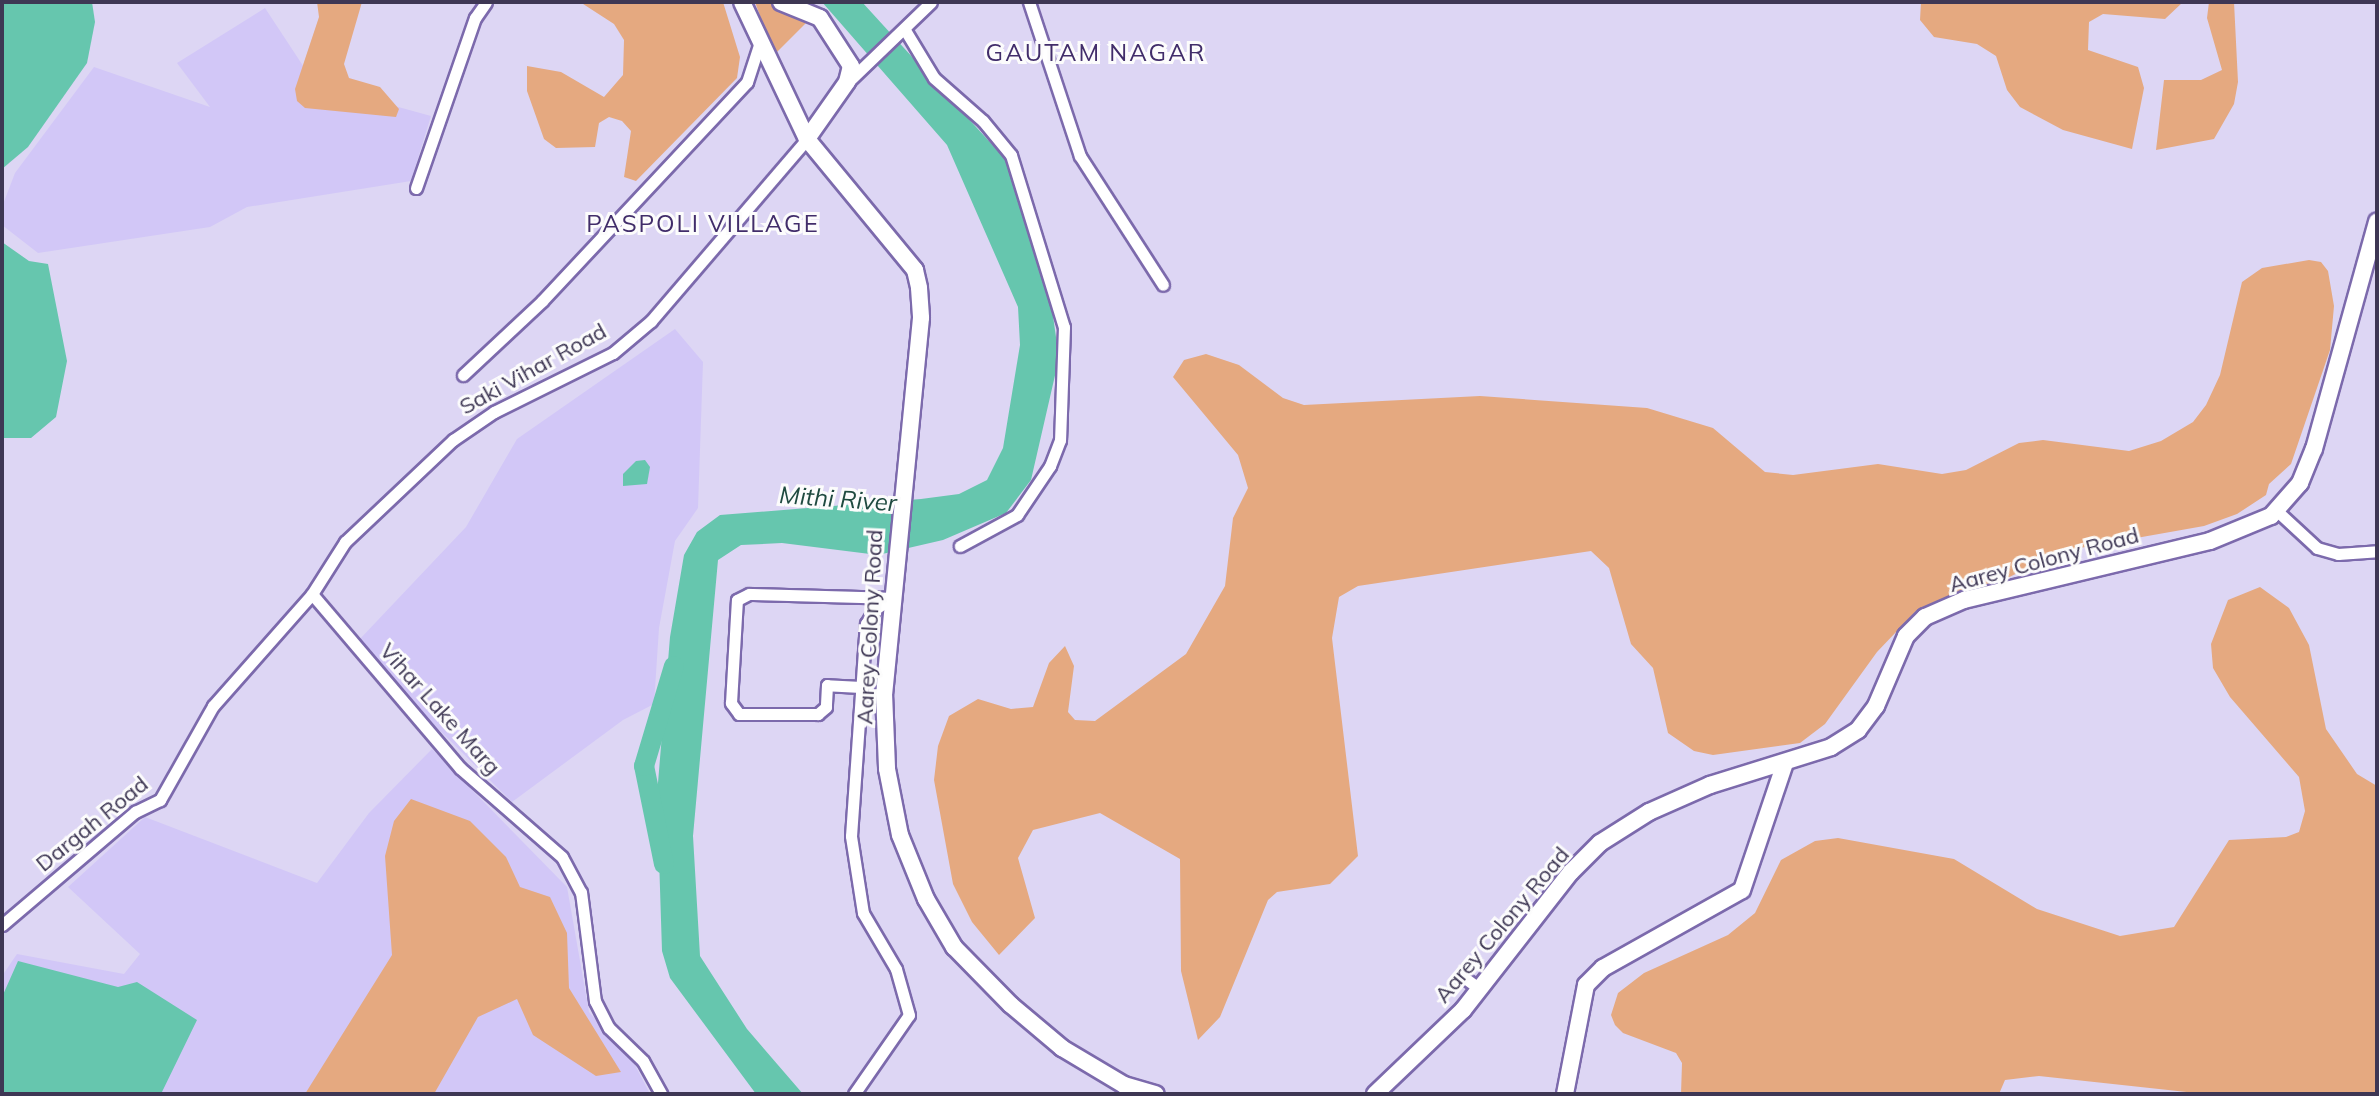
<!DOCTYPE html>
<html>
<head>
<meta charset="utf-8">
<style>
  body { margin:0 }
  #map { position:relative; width:2379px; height:1096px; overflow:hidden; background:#ddd6f4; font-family:Mulish,sans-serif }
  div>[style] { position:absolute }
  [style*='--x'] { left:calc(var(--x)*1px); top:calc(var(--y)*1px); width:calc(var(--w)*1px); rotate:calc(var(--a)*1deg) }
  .built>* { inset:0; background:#d2c7f7 }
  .green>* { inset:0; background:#e5a980 }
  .water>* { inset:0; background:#66c6ae }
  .river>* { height:20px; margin:-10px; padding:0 10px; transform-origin:10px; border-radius:10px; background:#66c6ae }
  .roads { filter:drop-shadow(2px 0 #7c6aac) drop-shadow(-2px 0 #7c6aac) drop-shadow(0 2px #7c6aac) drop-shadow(0 -2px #7c6aac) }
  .street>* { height:11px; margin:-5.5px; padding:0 5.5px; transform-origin:5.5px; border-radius:5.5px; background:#fff }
  .secondary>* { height:16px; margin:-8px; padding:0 8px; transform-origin:8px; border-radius:8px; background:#fff }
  span { translate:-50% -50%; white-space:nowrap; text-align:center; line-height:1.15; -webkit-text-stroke:6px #fcfcfc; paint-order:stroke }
  .street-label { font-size:22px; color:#3e3754 }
  .neighbourhood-label { font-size:24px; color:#412d6a; letter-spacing:2px }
  .water-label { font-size:24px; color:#1f4a40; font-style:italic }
  .frame { position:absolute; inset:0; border:4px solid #3e3754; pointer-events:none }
</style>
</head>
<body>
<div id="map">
  <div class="built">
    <i style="clip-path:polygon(265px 8px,315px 84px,431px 116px,411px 181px,247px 207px,210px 227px,38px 253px,2px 225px,2px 207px,15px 173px,94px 67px,210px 107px,177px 63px)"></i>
    <i style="clip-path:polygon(675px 329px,703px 362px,698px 508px,675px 541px,659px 628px,654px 704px,623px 720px,512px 802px,403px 694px,359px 640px,466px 527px,517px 439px)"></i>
    <i style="clip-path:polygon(432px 749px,567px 887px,589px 1012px,635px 1065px,650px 1094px,2px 1094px,2px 976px,17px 954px,124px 974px,140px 954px,68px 887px,145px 817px,317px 883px,369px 813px)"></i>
  </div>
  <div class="green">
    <i style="clip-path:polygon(317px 2px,362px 2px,344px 64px,349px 78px,380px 87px,399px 109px,396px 117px,305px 108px,297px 101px,295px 89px,319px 17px)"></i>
    <i style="clip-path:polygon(580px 2px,723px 2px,740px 57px,737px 78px,636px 181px,624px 177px,631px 131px,622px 121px,609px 117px,599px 123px,595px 147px,556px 148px,544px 139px,527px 91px,527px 66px,561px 72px,604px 97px,623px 75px,624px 40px,614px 24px)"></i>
    <i style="clip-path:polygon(755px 2px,767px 2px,809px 20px,774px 55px)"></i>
    <i style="clip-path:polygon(1921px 2px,2183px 2px,2165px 19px,2103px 14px,2089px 22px,2088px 50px,2138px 67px,2144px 88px,2132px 149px,2063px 130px,2020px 107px,2007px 90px,1996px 56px,1977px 44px,1934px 37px,1920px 20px)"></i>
    <i style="clip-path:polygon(2209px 2px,2234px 2px,2238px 82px,2234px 104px,2214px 139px,2156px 150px,2164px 80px,2201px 80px,2222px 70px,2207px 18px)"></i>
    <i style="clip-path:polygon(2309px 260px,2321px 262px,2328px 271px,2334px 306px,2330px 350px,2291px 464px,2269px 484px,2266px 495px,2237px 514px,2204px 526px,2063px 551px,1993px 585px,1917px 610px,1877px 652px,1825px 724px,1800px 743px,1713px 755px,1694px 751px,1668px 733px,1653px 668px,1631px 644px,1609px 568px,1591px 551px,1358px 586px,1339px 597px,1332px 638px,1358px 856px,1330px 884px,1277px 892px,1268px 900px,1220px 1017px,1198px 1040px,1181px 971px,1180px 859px,1100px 813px,1033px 830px,1018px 858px,1035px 918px,999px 955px,972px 922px,953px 884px,934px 780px,938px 746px,949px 716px,978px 699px,1011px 709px,1033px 707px,1049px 663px,1065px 646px,1074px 666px,1068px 712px,1075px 720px,1095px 721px,1186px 654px,1225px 586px,1233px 518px,1248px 488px,1238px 455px,1173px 377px,1184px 360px,1206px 354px,1239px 365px,1283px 398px,1304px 405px,1480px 396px,1647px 408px,1713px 428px,1765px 472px,1793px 475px,1878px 464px,1942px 474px,1966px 470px,2019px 443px,2043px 440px,2129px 451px,2161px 441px,2193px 422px,2206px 405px,2220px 375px,2242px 282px,2262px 268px)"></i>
    <i style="clip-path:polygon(2260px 587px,2289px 608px,2309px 645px,2326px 729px,2357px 774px,2377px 786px,2377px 1094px,2205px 1094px,2039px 1076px,2005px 1080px,1999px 1094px,1681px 1094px,1682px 1063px,1676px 1053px,1623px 1033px,1615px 1025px,1611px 1015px,1618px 993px,1644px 973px,1728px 935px,1755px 913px,1781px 860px,1815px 841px,1838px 838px,1954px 859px,2037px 909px,2120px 936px,2174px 927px,2229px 840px,2286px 837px,2299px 832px,2305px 811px,2299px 777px,2230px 697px,2213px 668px,2211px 644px,2228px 600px)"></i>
    <i style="clip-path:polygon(411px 799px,470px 821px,506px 857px,520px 887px,550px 897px,567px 933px,569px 988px,621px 1072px,596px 1076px,533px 1035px,517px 999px,478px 1017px,434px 1094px,305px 1094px,392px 955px,385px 856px,394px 821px)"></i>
  </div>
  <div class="water">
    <i style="clip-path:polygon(2px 2px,92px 2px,95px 22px,87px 63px,28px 147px,2px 169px)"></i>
    <i style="clip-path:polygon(822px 2px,862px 2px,1008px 162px,1052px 309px,1059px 358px,1031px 480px,1006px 513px,943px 540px,878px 555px,782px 543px,741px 545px,718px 560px,693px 836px,700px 956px,747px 1029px,803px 1094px,756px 1094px,670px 978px,662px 951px,657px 795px,670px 637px,684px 555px,697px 532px,720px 515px,921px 499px,959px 494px,987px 480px,1003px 448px,1020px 345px,1018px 307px,947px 145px)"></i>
    <i style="clip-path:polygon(2px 242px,29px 261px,48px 264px,67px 361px,56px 417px,31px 438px,2px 438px)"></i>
    <i style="clip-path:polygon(645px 460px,650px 467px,647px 484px,623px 486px,623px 474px,636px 461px)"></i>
    <i style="clip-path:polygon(18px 961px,118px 987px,137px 982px,197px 1020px,161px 1094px,2px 1094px,2px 997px)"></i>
  </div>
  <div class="river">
    <i style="--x:664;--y:864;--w:100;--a:-101.5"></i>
    <i style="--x:644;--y:766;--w:104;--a:-73.3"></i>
  </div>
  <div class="roads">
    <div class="street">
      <i style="--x:1029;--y:2;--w:162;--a:71.7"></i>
      <i style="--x:1080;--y:156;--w:153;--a:57.2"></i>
      <i style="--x:905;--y:30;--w:56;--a:58.9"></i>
      <i style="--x:934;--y:78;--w:65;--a:41.3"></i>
      <i style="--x:983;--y:121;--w:44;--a:50.5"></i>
      <i style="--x:1011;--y:155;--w:180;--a:72.9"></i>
      <i style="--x:1064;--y:327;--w:113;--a:92"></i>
      <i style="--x:1060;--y:440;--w:28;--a:111"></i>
      <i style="--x:1050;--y:466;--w:59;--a:124"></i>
      <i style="--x:1017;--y:515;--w:65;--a:151.5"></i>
      <i style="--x:848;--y:82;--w:115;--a:-43.9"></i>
      <i style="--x:416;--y:188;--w:180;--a:-70.9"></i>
      <i style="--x:475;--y:18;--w:19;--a:-55"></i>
      <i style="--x:463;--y:375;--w:108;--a:-43.1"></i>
      <i style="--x:542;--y:301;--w:300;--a:-46.9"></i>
      <i style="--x:747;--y:82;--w:39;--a:-72"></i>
      <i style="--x:2276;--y:510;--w:56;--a:42.8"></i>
      <i style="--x:2317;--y:548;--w:22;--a:16"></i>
      <i style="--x:2338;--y:554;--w:39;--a:-4"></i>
      <i style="--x:312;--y:594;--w:228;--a:49.6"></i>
      <i style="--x:460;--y:768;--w:135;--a:41.1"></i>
      <i style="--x:562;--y:857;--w:40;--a:62"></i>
      <i style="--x:581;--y:892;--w:110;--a:82.7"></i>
      <i style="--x:595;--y:1001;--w:30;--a:63"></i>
      <i style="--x:609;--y:1028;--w:47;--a:44.1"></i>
      <i style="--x:643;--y:1061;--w:38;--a:61"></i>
      <i style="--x:861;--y:687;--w:34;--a:-177"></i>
      <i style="--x:827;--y:685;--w:22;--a:93"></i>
      <i style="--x:826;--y:707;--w:11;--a:139"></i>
      <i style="--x:818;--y:714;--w:79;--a:180"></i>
      <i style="--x:739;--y:714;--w:14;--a:-126"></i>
      <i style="--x:731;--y:703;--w:103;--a:-86.7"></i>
      <i style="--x:737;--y:600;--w:13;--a:-27"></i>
      <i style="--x:749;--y:594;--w:142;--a:1.6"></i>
      <i style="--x:2;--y:925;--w:175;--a:-40.4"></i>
      <i style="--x:135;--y:812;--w:28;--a:-26"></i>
      <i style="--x:160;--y:800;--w:108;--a:-60.6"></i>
      <i style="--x:213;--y:706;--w:149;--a:-48.5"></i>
      <i style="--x:312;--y:594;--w:62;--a:-57.6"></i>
      <i style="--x:345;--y:542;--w:149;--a:-43.4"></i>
      <i style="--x:453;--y:440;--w:50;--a:-34.3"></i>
      <i style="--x:494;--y:412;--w:133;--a:-26.4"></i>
      <i style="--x:613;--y:353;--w:50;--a:-40.1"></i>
      <i style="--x:651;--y:321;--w:240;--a:-49.4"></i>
      <i style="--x:1462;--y:976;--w:22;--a:36"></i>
      <i style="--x:854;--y:1094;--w:96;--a:-55.2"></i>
      <i style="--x:909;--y:1015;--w:48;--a:-105.8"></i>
      <i style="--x:896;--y:969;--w:65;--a:-120.5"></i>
      <i style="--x:863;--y:913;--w:78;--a:-98.9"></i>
      <i style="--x:851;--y:836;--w:213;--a:-86"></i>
      <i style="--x:866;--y:624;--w:16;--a:-60"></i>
      <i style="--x:874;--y:610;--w:21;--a:-35"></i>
    </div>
    <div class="secondary">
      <i style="--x:742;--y:2;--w:152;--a:64.6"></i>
      <i style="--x:807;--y:139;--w:170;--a:50.5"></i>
      <i style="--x:915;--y:270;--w:18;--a:77"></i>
      <i style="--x:919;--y:288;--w:30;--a:86"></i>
      <i style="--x:921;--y:318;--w:377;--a:95.6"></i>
      <i style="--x:884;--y:693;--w:76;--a:87.7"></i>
      <i style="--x:887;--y:769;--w:67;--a:78.9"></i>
      <i style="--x:900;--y:835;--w:69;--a:67.9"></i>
      <i style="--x:926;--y:899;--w:56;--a:59.7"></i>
      <i style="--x:954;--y:947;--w:81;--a:45.5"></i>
      <i style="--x:1011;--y:1005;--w:67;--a:40.1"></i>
      <i style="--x:1062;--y:1048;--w:72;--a:30.8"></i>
      <i style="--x:1124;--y:1085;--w:33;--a:16"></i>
      <i style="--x:781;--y:2;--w:42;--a:22.3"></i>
      <i style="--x:820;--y:18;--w:57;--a:57.1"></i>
      <i style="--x:851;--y:66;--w:16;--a:104"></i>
      <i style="--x:847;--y:82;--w:70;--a:125.1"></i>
      <i style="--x:1375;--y:1094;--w:122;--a:-43.7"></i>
      <i style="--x:1463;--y:1010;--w:175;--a:-52"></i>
      <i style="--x:1571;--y:872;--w:41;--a:-45"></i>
      <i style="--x:1600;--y:843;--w:58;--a:-32.3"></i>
      <i style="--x:1649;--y:812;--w:67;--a:-23.9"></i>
      <i style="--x:1710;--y:785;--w:127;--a:-17.4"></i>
      <i style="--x:1831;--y:747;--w:32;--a:-32"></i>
      <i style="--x:1858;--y:730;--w:30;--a:-53"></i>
      <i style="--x:1876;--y:706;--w:76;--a:-66.8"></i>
      <i style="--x:1906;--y:636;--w:27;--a:-45"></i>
      <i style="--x:1925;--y:617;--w:43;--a:-23.6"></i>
      <i style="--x:1964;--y:600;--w:253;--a:-13.5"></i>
      <i style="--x:2210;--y:541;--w:66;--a:-22.3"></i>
      <i style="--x:2271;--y:516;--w:44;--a:-48.7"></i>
      <i style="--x:2300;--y:483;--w:37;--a:-68"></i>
      <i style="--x:2314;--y:449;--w:236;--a:-74.5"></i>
      <i style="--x:1565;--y:1094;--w:111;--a:-79.1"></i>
      <i style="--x:1586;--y:985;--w:24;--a:-45"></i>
      <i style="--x:1603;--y:968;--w:159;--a:-29.3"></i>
      <i style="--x:1742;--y:890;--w:134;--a:-71.3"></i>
    </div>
  </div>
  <div class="street-label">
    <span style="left:533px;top:369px;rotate:-29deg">Saki Vihar Road</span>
    <span style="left:2044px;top:560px;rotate:-15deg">Aarey Colony Road</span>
    <span style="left:870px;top:627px;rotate:-87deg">Aarey Colony Road</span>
    <span style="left:440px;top:709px;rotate:48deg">Vihar Lake Marg</span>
    <span style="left:92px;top:824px;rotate:-39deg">Dargah Road</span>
    <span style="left:1502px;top:925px;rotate:-50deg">Aarey Colony Road</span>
  </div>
  <div class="neighbourhood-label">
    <span style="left:1096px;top:53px">GAUTAM NAGAR</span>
    <span style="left:703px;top:224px">PASPOLI VILLAGE</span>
  </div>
  <div class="water-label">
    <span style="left:838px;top:499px;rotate:4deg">Mithi River</span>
  </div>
  <div class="frame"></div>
</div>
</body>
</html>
